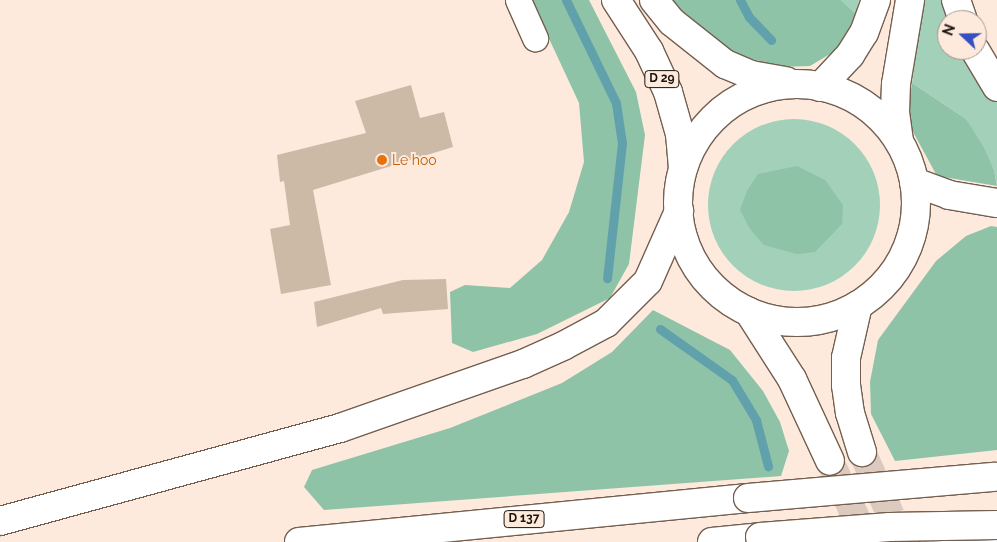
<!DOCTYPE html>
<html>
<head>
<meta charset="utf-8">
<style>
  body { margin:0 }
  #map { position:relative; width:997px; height:542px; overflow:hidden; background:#fdeadc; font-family:Raleway,sans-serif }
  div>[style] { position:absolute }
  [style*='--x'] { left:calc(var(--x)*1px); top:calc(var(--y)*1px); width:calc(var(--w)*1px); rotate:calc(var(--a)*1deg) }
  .green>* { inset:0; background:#a2d0b8 }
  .round { border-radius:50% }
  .forest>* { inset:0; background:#8ec3a8 }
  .stream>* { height:9px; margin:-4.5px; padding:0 4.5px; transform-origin:4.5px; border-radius:4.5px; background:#61a1ac }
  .building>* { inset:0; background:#ccbaa6 }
  .primary-tunnel>* { height:28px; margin-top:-14px; transform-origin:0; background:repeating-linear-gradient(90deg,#dbcabd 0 28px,transparent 0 42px) }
  .roads { filter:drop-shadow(1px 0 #735f50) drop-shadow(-1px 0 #735f50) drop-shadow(0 1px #735f50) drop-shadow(0 -1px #735f50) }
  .minor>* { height:25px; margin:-12.5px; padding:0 12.5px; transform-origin:12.5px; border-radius:12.5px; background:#fff }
  .tertiary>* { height:28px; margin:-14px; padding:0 14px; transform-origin:14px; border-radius:14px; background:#fff }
  .primary>* { height:28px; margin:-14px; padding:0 14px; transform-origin:14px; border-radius:14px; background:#fff }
  .primary>.ring { margin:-14px; padding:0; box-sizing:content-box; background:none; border:28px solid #fff; border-radius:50% }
  .trunk>* { height:28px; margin:-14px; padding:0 14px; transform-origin:14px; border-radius:14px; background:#fff }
  .bridges { filter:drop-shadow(1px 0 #735f50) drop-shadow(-1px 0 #735f50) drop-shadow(0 1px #735f50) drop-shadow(0 -1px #735f50) }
  .trunk-bridge>* { height:28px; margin:-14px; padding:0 14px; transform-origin:14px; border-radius:14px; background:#fff }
  .dots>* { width:14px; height:14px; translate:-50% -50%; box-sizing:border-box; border:2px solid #fdeadc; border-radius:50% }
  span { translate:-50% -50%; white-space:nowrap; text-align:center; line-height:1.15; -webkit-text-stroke:4px #fdeadc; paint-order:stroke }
  .shield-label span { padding:1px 4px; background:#fdeadc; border:1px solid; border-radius:4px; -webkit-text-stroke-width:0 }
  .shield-label { font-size:12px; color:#1b130d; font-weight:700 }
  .food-label { font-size:14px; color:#c56008 }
  .left { translate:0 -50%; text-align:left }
  .north { position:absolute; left:937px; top:10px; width:50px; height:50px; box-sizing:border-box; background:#fdeadc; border:1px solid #a39489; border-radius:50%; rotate:291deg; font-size:14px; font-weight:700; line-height:20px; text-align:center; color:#1b130d }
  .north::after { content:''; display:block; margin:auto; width:18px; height:22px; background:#374fc1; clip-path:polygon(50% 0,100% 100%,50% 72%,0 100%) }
</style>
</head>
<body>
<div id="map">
  <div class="green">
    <i style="clip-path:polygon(841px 0,859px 0,856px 14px)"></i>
    <i style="clip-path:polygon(923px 0,948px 0,955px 20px,947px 20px,947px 50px,966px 50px,997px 99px,997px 185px,994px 170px,966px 119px,912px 83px)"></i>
    <i class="round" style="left:708px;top:119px;width:172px;height:172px"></i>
  </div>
  <div class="forest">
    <i style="clip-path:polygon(531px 0,589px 0,636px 92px,645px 135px,629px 264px,610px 298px,537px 334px,473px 352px,452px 343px,450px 292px,465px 285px,510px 288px,542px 260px,569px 212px,584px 162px,579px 103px)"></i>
    <i style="clip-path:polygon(672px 0,841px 0,856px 14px,845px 38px,830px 54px,810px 66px,779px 67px,726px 51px,704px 36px)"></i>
    <i style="clip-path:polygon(912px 83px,966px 119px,983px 146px,994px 170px,997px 186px,937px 176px,906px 119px)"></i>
    <i style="clip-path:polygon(797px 166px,825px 180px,843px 205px,842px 224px,815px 252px,797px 254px,764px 245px,750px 229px,740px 210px,747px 191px,758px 174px)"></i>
    <i style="clip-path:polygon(991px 226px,997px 227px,997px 450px,895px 461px,871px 414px,870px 382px,878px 340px,936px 261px,966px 236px)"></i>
    <i style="clip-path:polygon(653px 310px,730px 350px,763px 391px,780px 422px,789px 451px,781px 476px,324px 510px,304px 487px,312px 470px,450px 428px,562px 383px,612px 352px)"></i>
  </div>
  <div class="stream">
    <i style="--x:566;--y:0;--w:114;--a:64.1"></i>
    <i style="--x:616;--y:103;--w:40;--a:81.5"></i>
    <i style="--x:622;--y:143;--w:136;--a:96.3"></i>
    <i style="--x:740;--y:0;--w:19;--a:62"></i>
    <i style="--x:749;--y:17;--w:32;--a:46"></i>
    <i style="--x:660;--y:329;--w:88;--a:35.3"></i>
    <i style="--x:732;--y:380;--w:47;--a:59"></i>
    <i style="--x:756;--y:420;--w:48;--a:75.4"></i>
  </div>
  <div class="building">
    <i style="clip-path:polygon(411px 85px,420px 118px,444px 112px,453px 147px,313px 190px,331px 285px,281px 294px,270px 229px,290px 225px,284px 181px,280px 182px,277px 155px,366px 133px,355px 101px)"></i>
    <i style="clip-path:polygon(446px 279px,448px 309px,383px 314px,381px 308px,317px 327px,314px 302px,403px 280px)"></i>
  </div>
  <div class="primary-tunnel">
    <i style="--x:862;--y:452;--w:99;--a:65.5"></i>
    <i style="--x:830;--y:461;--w:89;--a:65.4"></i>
  </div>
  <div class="roads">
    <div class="minor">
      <i style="--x:518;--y:0;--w:42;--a:65.9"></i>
    </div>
    <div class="tertiary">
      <i style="--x:820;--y:87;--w:44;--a:-46.8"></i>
      <i style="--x:850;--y:55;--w:26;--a:-58"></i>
      <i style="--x:864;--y:33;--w:35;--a:-70"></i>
      <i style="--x:899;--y:141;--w:29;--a:-98"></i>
      <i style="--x:895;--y:112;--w:28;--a:-88"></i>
      <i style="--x:896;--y:84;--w:85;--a:-80.5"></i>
    </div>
    <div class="primary">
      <i style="--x:616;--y:0;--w:61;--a:57.1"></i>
      <i style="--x:649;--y:51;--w:45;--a:65.1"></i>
      <i style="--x:668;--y:92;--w:44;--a:74.1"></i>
      <i style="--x:680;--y:134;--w:34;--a:85"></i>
      <i style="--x:654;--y:0;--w:28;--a:51"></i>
      <i style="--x:672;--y:22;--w:68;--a:38.4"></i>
      <i style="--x:725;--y:64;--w:28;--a:23"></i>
      <i style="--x:751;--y:75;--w:36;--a:10"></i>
      <i class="ring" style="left:678px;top:84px;width:210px;height:210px"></i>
      <i style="--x:858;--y:305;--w:54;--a:102.8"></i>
      <i style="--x:846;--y:358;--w:27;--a:90"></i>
      <i style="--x:846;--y:385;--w:28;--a:82"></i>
      <i style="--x:850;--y:413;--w:41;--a:72.9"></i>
      <i style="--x:749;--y:312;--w:80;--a:57.3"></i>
      <i style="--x:792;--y:379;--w:90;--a:65.1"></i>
    </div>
    <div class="trunk">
      <i style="--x:956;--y:0;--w:21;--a:71"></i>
      <i style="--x:975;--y:50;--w:43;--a:59.3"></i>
      <i style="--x:914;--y:182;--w:37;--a:20"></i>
      <i style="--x:949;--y:195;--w:49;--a:9.5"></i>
      <i style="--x:0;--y:521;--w:352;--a:-15.3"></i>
      <i style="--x:340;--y:428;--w:194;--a:-19.3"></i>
      <i style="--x:523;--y:364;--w:44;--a:-24.2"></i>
      <i style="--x:563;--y:346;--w:49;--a:-28.1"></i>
      <i style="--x:606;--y:323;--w:59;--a:-45"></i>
      <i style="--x:648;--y:281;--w:77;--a:-66.1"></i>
      <i style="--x:299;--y:542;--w:451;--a:-5.6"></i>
      <i style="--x:712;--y:542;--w:48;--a:-5.9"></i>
      <i style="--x:934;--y:542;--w:54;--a:-10.7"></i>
    </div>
  </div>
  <div class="bridges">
    <div class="trunk-bridge">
      <i style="--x:748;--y:498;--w:248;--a:-4.9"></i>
      <i style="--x:760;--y:537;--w:130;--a:-4.4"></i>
      <i style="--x:890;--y:527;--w:107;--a:-1.1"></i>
    </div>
  </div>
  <div class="dots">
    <i style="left:382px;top:160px;background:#e8710a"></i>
  </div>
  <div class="shield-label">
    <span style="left:662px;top:79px">D 29</span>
    <span style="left:524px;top:519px">D 137</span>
  </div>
  <div class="food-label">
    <span class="left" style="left:392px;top:160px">Le hoo</span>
  </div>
  <div class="north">N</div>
</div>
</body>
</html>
